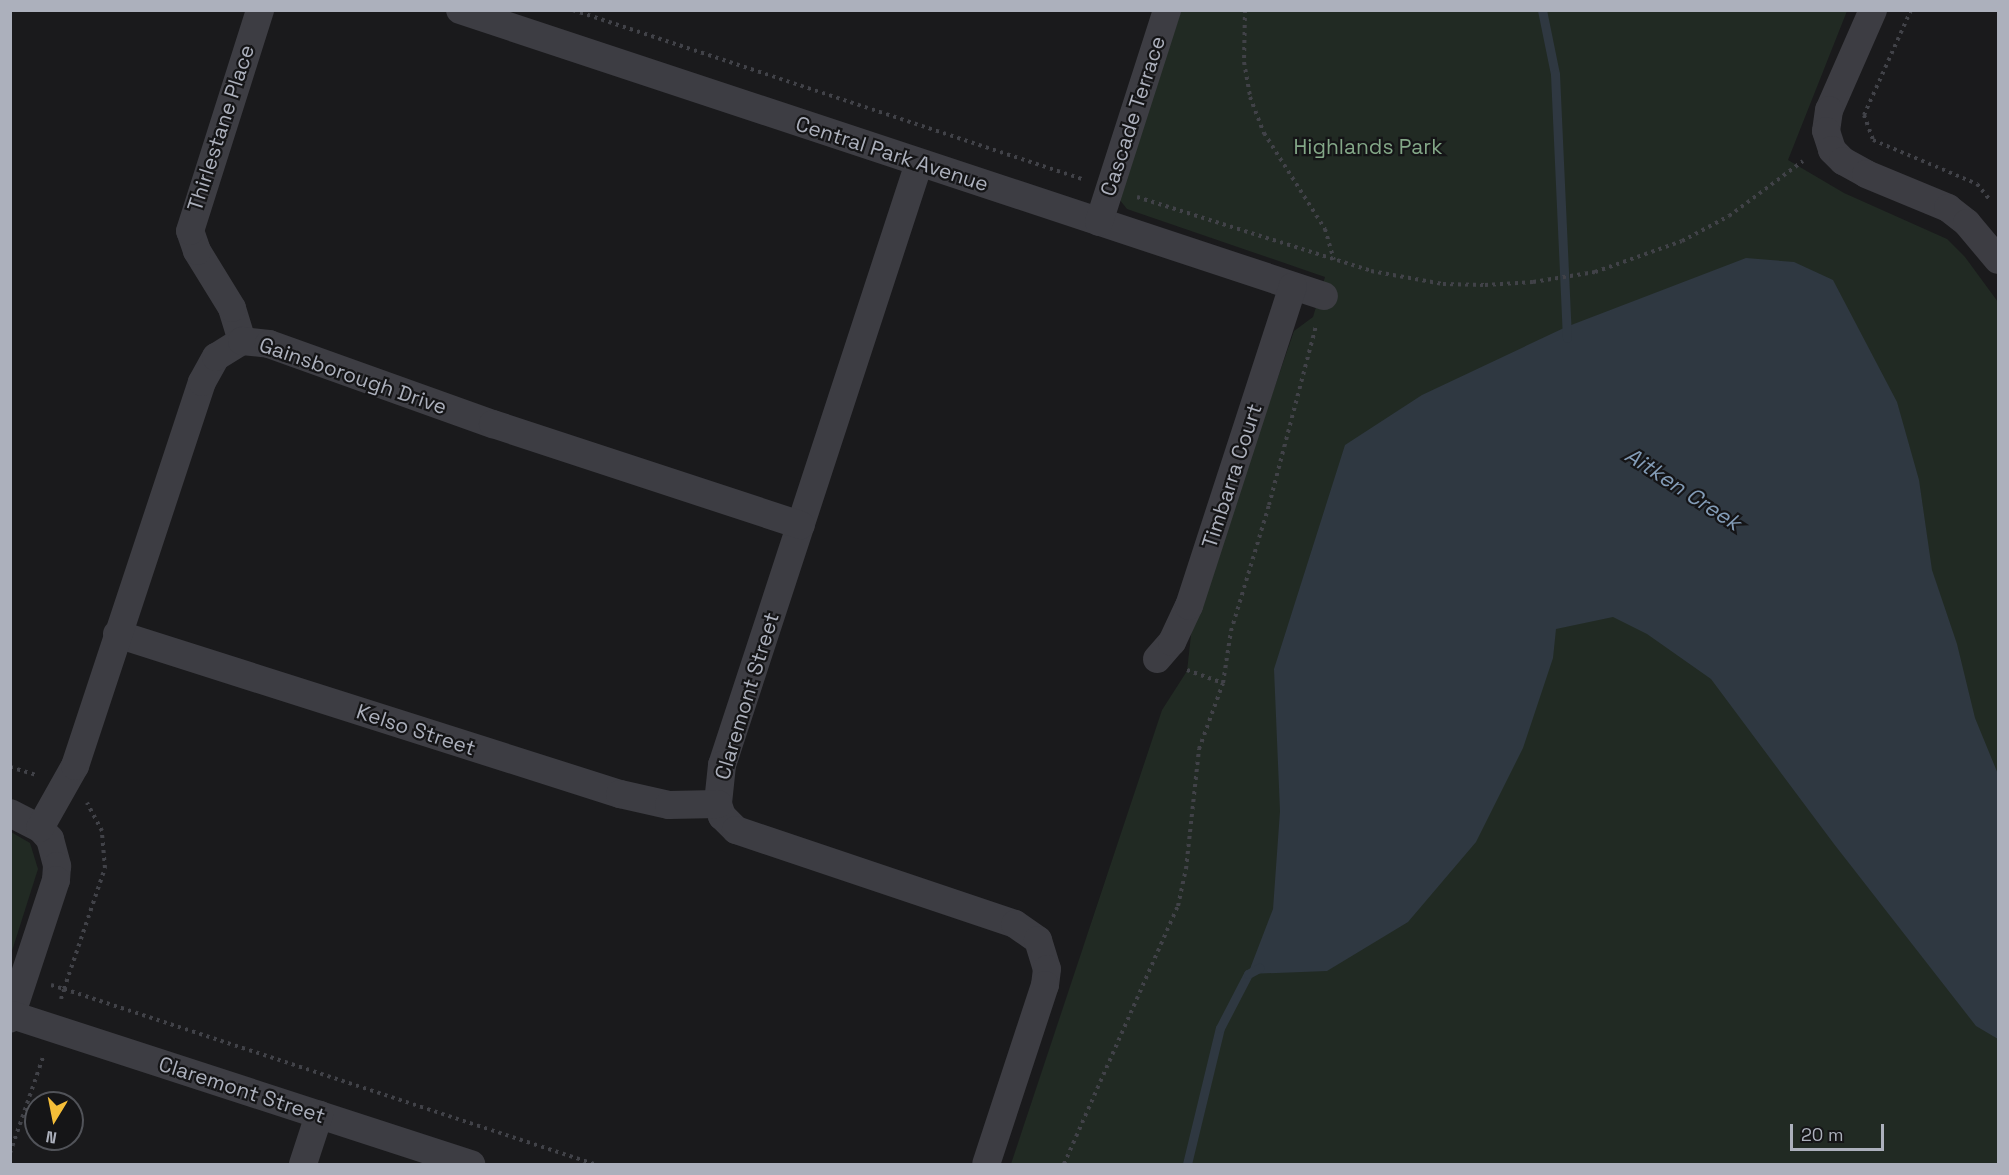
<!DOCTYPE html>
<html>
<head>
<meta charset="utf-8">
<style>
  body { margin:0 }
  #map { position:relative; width:2009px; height:1175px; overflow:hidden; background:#1a1a1c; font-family:"Space Grotesk",sans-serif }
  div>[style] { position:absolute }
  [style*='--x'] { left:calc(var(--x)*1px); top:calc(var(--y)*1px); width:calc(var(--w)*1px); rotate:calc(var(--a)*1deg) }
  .green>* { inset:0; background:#212a23 }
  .water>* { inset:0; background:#2f3841 }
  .stream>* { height:9px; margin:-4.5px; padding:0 4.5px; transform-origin:4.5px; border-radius:4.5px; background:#2f3841 }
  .path>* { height:4px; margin-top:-2px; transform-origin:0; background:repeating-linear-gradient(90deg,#414248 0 3px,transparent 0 7.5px) }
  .street>* { height:28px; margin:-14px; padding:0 14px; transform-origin:14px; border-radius:14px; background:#3d3d43 }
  span { translate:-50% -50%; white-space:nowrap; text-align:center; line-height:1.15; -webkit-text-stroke:4.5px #151517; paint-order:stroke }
  .street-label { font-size:21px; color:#acb0bc }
  .park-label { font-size:21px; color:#83a787 }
  .water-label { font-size:22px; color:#839cb7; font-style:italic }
  .frame { position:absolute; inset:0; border:12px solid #acb0bc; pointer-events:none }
  .north { position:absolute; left:24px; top:1091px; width:60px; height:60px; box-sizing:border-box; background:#151517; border:2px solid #515359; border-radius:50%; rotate:190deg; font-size:16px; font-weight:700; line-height:24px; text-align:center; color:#acb0bc }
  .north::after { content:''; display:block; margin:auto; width:21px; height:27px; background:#f5be38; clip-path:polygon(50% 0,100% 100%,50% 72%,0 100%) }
  .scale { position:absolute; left:1790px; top:1124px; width:94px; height:27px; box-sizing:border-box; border:3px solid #acb0bc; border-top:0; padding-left:8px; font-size:18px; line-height:21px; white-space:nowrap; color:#acb0bc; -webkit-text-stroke:4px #151517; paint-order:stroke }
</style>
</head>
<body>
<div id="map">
  <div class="green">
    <i style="clip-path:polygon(1181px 11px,1847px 11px,1788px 160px,1844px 193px,1947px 239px,1965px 257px,1998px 302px,1998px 1164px,1011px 1164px,1162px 710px,1187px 671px,1192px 626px,1294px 331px,1313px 317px,1325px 277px,1127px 209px,1119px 199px)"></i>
    <i style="clip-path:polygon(11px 832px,30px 843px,38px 869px,11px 954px)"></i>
  </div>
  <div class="water">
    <i style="clip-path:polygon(1746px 258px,1794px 262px,1833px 280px,1897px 402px,1919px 480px,1932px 570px,1957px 644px,1975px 718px,1998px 774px,1998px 1039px,1976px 1026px,1834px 844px,1711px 679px,1647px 634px,1613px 617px,1556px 629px,1553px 658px,1523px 748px,1476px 842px,1408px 922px,1327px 971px,1248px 974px,1273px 909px,1280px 811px,1274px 669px,1345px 445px,1422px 395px,1566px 327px)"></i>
  </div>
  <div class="stream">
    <i style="--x:1542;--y:10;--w:65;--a:78.5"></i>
    <i style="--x:1555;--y:74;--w:264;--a:87.4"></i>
    <i style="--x:1187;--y:1164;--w:140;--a:-76.4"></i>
    <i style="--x:1220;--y:1028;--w:61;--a:-62.6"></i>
    <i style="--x:1248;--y:974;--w:13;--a:-29"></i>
  </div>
  <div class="path">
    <i style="--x:573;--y:10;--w:536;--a:18.37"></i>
    <i style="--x:1245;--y:10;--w:52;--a:91.1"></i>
    <i style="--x:1244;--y:62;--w:36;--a:80"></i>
    <i style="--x:1250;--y:97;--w:39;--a:69"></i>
    <i style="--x:1264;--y:133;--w:114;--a:57.6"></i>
    <i style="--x:1325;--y:229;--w:32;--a:74"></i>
    <i style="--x:1911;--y:10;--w:115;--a:114.1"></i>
    <i style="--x:1864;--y:115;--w:27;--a:70"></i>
    <i style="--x:1873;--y:140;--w:113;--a:22.9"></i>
    <i style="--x:1977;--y:184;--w:19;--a:51"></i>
    <i style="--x:1137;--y:197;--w:245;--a:17.5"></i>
    <i style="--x:1371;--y:271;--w:73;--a:10.2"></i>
    <i style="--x:1443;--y:284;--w:42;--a:1.4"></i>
    <i style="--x:1485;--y:285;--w:48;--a:-3.6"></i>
    <i style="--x:1533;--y:282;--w:63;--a:-9.2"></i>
    <i style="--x:1595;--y:272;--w:92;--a:-19.6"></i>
    <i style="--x:1682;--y:241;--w:53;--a:-28"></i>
    <i style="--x:1729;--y:216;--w:92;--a:-36.6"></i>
    <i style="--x:1187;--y:670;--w:38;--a:20"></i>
    <i style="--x:10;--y:767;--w:27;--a:17"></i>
    <i style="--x:51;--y:985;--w:14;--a:17"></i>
    <i style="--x:64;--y:989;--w:128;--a:-71.3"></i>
    <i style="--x:105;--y:868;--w:37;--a:-95"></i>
    <i style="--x:102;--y:831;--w:32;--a:-118"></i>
    <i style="--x:61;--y:999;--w:10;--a:-73"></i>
    <i style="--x:64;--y:989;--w:558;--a:18.27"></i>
    <i style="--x:10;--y:1153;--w:102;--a:-71"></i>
    <i style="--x:1064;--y:1164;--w:282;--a:-66.2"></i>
    <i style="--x:1178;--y:906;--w:38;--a:-78"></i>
    <i style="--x:1186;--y:869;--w:121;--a:-83.8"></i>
    <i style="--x:1199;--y:749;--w:70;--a:-70"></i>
    <i style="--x:1223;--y:683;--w:53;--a:-81.3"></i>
    <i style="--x:1231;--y:631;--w:132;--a:-73.2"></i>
    <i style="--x:1269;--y:505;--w:185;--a:-75.3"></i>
  </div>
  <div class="street">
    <i style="--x:460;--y:10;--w:910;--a:18.32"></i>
    <i style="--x:1873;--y:10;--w:109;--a:113.7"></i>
    <i style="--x:1829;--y:110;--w:21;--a:98"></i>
    <i style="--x:1826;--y:131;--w:20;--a:72"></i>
    <i style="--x:1832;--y:150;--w:16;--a:45"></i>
    <i style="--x:1843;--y:161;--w:26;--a:29"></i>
    <i style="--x:1866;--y:174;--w:89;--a:22.5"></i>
    <i style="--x:1948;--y:208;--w:24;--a:38"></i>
    <i style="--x:1967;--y:223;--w:48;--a:50"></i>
    <i style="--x:919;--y:163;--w:633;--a:108.12"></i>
    <i style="--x:722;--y:765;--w:39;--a:96"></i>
    <i style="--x:718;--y:804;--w:13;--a:72"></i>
    <i style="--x:722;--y:816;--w:20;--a:45"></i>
    <i style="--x:736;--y:830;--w:294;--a:18.6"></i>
    <i style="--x:1015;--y:924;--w:28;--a:35"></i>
    <i style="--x:1038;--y:940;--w:30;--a:73"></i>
    <i style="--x:1047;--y:969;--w:16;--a:97"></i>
    <i style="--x:1045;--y:985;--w:188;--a:108.2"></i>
    <i style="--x:1099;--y:222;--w:223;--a:-72.2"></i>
    <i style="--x:242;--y:341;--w:34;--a:-107"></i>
    <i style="--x:232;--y:308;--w:67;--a:-121.6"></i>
    <i style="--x:197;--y:251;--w:21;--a:-109"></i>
    <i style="--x:190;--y:231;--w:232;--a:-72.4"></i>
    <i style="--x:117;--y:634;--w:528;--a:17.65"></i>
    <i style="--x:620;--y:794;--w:50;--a:12.7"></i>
    <i style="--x:669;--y:805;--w:49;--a:-1.2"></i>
    <i style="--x:1157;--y:659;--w:23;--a:-49"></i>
    <i style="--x:1172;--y:642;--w:40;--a:-65"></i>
    <i style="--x:1189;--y:606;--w:336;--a:-72"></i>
    <i style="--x:10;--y:813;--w:34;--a:27"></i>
    <i style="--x:40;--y:828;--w:15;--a:48"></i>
    <i style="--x:50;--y:839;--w:28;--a:75"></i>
    <i style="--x:57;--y:866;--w:14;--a:94"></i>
    <i style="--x:56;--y:880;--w:146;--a:108.3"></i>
    <i style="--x:40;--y:828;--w:71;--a:-60.6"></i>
    <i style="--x:75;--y:766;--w:404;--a:-71.7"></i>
    <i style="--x:202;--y:382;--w:29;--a:-61"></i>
    <i style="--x:216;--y:357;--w:31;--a:-32"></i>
    <i style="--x:242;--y:341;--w:27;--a:6"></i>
    <i style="--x:269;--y:344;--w:238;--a:19.7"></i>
    <i style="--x:493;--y:424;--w:324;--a:18.2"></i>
    <i style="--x:12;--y:1015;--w:483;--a:18"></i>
    <i style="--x:303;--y:1164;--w:52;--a:-71.9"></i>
  </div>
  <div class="street-label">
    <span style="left:1133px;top:116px;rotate:-72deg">Cascade Terrace</span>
    <span style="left:221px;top:128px;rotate:-72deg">Thirlestane Place</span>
    <span style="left:892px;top:154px;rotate:18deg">Central Park Avenue</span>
    <span style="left:353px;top:376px;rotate:19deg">Gainsborough Drive</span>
    <span style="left:1232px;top:476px;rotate:-72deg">Timbarra Court</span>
    <span style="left:747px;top:696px;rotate:-73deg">Claremont Street</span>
    <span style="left:416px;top:730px;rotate:18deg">Kelso Street</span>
    <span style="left:242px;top:1090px;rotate:18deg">Claremont Street</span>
  </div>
  <div class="park-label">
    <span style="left:1368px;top:147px">Highlands Park</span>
  </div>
  <div class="water-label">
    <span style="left:1683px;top:489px;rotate:33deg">Aitken Creek</span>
  </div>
  <div class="frame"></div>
  <div class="north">N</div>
  <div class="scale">20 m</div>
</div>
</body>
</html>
